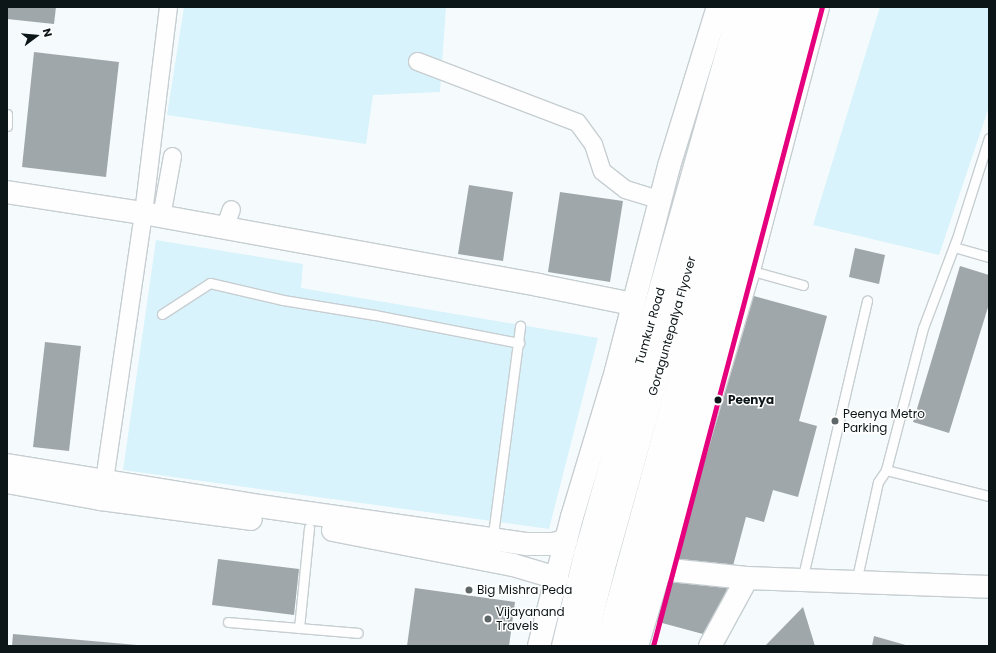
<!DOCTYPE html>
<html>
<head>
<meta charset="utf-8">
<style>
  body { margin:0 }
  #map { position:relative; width:996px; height:653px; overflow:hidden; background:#f5fbfc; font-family:Poppins,sans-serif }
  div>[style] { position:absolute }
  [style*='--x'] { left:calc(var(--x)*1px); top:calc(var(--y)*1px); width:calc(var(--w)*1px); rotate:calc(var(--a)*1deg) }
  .green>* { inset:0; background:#d8f3fb }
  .building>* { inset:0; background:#a0a7aa }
  .roads { filter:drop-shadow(1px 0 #c7ced1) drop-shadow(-1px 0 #c7ced1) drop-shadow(0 1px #c7ced1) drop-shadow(0 -1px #c7ced1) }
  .service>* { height:9px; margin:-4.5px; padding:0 4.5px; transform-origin:4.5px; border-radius:4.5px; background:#fefeff }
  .minor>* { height:17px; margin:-8.5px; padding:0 8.5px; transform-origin:8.5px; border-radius:8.5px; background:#fefeff }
  .tertiary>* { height:22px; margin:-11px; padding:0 11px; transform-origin:11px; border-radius:11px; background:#fefeff }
  .trunk>* { height:22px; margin:-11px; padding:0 11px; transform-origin:11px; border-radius:11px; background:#fefeff }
  .motorway>* { height:22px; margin:-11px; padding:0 11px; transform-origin:11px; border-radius:11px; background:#fefeff }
  .metro-1>* { height:5px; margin:-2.5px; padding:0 2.5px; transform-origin:2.5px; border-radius:2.5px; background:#e5007d }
  .dots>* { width:11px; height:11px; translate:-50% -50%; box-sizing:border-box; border:2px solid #fff; border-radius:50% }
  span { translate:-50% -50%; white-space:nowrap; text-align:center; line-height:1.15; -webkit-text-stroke:3px #fff; paint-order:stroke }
  .street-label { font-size:12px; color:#0c1518 }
  .stop-label { font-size:12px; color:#0c1518; font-weight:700 }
  .left { translate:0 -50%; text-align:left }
  .poi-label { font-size:12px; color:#0c1518 }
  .frame { position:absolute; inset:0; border:8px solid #0c1518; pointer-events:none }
  .north { position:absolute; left:16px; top:16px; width:40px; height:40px; -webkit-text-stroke:3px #fff; paint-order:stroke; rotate:74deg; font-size:11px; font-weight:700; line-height:16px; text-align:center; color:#0c1518 }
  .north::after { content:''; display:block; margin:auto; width:14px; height:18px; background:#0c1518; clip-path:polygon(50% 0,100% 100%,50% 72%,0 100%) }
</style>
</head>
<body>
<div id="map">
  <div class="green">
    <i style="clip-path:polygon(184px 7px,446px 7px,440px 92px,373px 95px,366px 144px,167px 115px)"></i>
    <i style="clip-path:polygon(880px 7px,989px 7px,989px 107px,939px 255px,813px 225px)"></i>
    <i style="clip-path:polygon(156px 240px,303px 264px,301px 288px,598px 338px,549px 529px,123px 470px)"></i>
  </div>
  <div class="building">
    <i style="clip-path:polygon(7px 7px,56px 7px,54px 24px,7px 19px)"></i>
    <i style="clip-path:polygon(34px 52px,119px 62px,106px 177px,22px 167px)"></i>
    <i style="clip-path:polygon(469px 185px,513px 192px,503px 261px,458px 254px)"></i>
    <i style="clip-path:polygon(560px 192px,623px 201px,610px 282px,548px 272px)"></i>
    <i style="clip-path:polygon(855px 248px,885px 255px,879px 284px,849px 277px)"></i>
    <i style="clip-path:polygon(960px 266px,989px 275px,989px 304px,949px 433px,913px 422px)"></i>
    <i style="clip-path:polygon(739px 292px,827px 316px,799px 421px,817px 426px,798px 497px,773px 490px,764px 522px,746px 517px,714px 637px,651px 620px)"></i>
    <i style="clip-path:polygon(45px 342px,81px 346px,69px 451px,33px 447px)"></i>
    <i style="clip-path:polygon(218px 559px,299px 569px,294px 615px,212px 605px)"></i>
    <i style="clip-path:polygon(415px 588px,515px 602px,509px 646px,407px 646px)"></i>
    <i style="clip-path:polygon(803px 607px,815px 646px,765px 646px)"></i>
    <i style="clip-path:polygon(13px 634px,137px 645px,137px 646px,12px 646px)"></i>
    <i style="clip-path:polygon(874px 636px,909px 646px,872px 646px)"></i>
  </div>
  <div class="roads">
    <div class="service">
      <i style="--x:7;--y:114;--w:12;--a:90"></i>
      <i style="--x:954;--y:247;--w:36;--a:16"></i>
      <i style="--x:749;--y:270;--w:56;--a:15.5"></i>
      <i style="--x:162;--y:314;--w:57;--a:-32.9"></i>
      <i style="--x:210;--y:283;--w:75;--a:13.1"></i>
      <i style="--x:283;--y:300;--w:93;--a:9.3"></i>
      <i style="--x:375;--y:315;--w:147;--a:11"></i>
      <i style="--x:886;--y:470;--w:106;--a:14.2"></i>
      <i style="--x:490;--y:538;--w:12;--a:-70"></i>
      <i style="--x:494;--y:527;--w:203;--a:-82.6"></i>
      <i style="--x:802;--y:580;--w:287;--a:-76.9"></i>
      <i style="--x:856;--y:582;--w:102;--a:-77.6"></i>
      <i style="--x:878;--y:482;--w:14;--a:-56"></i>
      <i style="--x:886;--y:470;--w:147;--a:-75.4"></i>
      <i style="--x:923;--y:328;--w:96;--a:-69.3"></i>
      <i style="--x:957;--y:238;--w:105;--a:-72.3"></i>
      <i style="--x:228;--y:622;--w:130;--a:4.8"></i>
      <i style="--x:299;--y:628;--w:101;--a:-84.3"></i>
    </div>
    <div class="minor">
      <i style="--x:417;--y:61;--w:171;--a:20.9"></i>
      <i style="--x:577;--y:122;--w:27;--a:54"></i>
      <i style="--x:593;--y:144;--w:28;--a:72"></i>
      <i style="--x:602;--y:171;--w:29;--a:38"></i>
      <i style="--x:625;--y:189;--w:38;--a:17"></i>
      <i style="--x:161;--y:216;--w:61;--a:-79.6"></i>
      <i style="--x:224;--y:228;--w:20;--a:-70"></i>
      <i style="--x:104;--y:480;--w:270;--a:-81.7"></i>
      <i style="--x:143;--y:213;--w:208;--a:-83.1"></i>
    </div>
    <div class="tertiary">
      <i style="--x:7;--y:192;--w:138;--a:8.8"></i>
      <i style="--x:143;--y:213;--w:402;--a:10.3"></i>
      <i style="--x:538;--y:285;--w:96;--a:11.4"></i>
      <i style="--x:7;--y:465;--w:255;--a:9.2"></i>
      <i style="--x:259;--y:506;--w:271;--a:8.1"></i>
      <i style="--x:527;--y:544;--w:27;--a:0"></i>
      <i style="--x:554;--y:544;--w:13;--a:-18"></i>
      <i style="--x:7;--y:482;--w:96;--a:10.3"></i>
      <i style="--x:101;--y:499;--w:151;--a:7.6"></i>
      <i style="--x:333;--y:530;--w:183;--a:11"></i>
      <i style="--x:513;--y:565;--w:46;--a:16.5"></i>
      <i style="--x:660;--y:569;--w:87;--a:5.9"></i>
      <i style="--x:747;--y:578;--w:242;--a:2.1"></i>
      <i style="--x:539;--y:646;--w:133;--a:-75.7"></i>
      <i style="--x:572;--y:517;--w:152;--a:-73.2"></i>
      <i style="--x:616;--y:371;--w:212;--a:-75.5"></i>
      <i style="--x:669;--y:166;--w:166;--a:-72.9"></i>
      <i style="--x:637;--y:646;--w:392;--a:-73.4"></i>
      <i style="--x:749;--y:270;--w:272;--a:-75.3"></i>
      <i style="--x:710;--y:646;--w:77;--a:-61.4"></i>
    </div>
    <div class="trunk">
      <i style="--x:563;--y:646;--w:94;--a:-76.4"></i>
      <i style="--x:585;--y:555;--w:569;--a:-74.21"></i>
      <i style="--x:626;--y:646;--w:90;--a:-75.2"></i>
      <i style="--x:649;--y:559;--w:420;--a:-74.4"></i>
      <i style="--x:762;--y:154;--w:152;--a:-75.1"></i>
    </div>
    <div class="motorway">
      <i style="--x:584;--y:646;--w:89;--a:-75.7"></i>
      <i style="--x:606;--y:560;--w:574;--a:-74.34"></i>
      <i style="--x:606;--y:646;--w:663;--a:-74.68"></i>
    </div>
  </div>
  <div class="metro-1">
    <i style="--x:653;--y:646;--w:661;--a:-75.19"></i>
  </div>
  <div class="dots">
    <i style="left:718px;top:400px;background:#0c1518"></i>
    <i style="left:835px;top:421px;background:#5e6668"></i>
    <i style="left:469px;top:590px;background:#5e6668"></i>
    <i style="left:488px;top:619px;background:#5e6668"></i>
  </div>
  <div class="street-label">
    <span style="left:650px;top:326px;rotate:-74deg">Tumkur Road</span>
    <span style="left:672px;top:326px;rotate:-74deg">Goraguntepalya Flyover</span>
  </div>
  <div class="stop-label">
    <span class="left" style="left:728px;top:400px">Peenya</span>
  </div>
  <div class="poi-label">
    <span class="left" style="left:843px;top:421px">Peenya Metro<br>Parking</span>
    <span class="left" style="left:477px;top:590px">Big Mishra Peda</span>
    <span class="left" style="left:496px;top:619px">Vijayanand<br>Travels</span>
  </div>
  <div class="frame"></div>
  <div class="north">N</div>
</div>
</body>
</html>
